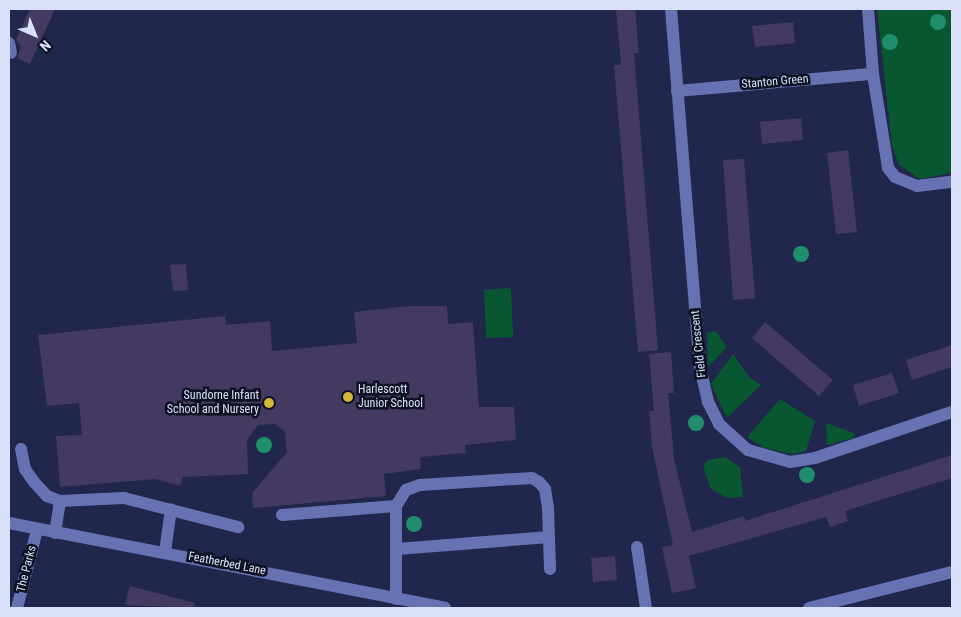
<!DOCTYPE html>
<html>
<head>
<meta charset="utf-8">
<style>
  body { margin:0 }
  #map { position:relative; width:961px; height:617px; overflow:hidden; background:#21264c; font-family:"Roboto Condensed",sans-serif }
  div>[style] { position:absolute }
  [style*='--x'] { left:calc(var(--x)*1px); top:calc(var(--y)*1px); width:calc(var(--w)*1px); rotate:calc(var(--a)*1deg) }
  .green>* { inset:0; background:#085731 }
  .building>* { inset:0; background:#443961 }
  .minor>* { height:12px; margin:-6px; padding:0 6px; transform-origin:6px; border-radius:6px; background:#6772b3 }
  .trees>* { width:16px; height:16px; margin:-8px; border-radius:50%; background:#208d6c }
  .dots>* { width:14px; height:14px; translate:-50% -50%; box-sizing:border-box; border:2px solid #0e1122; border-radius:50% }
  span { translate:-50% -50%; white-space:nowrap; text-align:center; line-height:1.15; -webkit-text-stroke:5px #0e1122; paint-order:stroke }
  .street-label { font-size:12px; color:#dae0f9 }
  .poi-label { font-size:12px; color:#dae0f9 }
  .left { translate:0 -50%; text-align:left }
  .right { translate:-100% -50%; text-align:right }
  .frame { position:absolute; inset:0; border:10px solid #dae0f9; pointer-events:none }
  .north { position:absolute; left:10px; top:10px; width:50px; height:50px; -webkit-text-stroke:4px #0e1122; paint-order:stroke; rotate:136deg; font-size:14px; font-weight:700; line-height:20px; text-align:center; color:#dae0f9 }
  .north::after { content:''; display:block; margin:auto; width:18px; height:22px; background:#dae0f9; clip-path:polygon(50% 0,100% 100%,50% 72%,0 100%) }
</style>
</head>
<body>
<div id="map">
  <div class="green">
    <i style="clip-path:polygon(877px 9px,952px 9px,952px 173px,920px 179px,899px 165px,892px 146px)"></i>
    <i style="clip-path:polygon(511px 288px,513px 337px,486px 338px,484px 290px)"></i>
    <i style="clip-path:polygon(716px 331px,727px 347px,708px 367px,707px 333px)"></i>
    <i style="clip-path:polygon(733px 354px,749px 377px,761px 385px,727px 418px,711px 384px)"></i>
    <i style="clip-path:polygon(780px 399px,815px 421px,806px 451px,793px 454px,764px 448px,747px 437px)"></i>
    <i style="clip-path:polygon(826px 423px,854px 433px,854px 438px,827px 445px)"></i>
    <i style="clip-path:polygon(725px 457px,740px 467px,743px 497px,727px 498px,710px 488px,703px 465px,708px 460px)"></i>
  </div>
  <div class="building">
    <i style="clip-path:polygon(30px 9px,55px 9px,30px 64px,17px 58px,21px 46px,16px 40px)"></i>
    <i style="clip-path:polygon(635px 9px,639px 53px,634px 53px,658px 350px,638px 352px,614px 65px,621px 65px,616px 10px)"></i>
    <i style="clip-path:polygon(793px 22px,795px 43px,755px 47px,752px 26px)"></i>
    <i style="clip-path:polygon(801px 118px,803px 140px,762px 144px,760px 122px)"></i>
    <i style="clip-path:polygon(848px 150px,857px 232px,836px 234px,827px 153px)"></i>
    <i style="clip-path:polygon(744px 159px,755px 298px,733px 300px,723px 160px)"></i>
    <i style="clip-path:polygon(186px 264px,188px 290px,173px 291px,170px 265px)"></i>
    <i style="clip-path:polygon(410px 306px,447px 306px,448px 324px,473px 322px,479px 407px,514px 407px,516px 440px,465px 445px,466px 453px,420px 457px,421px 469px,384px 474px,386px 496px,253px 508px,252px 493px,287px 452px,285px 432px,275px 424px,258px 425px,247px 440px,248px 474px,183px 477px,180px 486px,156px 479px,60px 487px,56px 436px,82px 435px,79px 403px,47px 406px,38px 335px,225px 316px,226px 325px,270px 321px,272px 351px,357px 343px,354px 312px)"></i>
    <i style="clip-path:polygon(765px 322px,833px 380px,819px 396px,752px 338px)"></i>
    <i style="clip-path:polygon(952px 345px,952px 367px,912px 380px,906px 360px)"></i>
    <i style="clip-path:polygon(671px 352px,674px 393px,668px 393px,674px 459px,692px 532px,744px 516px,745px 521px,952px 455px,952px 478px,845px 511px,848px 521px,830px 527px,826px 517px,689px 556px,696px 588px,672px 593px,662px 547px,673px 545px,652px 447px,649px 411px,654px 411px,649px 354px)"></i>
    <i style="clip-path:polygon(892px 373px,899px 393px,859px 406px,853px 385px)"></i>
    <i style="clip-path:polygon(615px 556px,617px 580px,593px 582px,591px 558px)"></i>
    <i style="clip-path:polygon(130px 586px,195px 603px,194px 608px,125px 605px)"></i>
  </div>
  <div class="minor">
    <i style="--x:671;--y:9;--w:359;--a:85.4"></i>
    <i style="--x:700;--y:367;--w:36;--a:77"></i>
    <i style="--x:708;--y:402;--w:25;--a:63"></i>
    <i style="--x:719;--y:424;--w:39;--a:42"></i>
    <i style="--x:748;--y:450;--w:44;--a:15.9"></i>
    <i style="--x:790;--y:462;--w:25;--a:-9"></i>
    <i style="--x:815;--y:458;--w:145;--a:-18.6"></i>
    <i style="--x:868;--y:9;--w:65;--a:85.6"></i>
    <i style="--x:873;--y:74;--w:95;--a:80.9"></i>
    <i style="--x:888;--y:168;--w:11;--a:52"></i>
    <i style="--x:895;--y:177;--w:24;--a:22"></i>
    <i style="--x:917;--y:186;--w:35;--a:-7"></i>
    <i style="--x:9;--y:43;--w:10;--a:79"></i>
    <i style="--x:677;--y:91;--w:197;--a:-5"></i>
    <i style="--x:21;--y:449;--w:20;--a:79"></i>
    <i style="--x:25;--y:469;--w:16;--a:55"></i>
    <i style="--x:34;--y:482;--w:19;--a:47"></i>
    <i style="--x:47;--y:496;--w:14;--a:21"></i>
    <i style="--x:60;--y:501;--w:64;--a:-2.7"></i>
    <i style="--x:124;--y:498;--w:118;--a:14.3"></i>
    <i style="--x:282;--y:515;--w:114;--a:-4.5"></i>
    <i style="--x:9;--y:523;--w:444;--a:11"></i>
    <i style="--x:55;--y:533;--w:32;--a:-81"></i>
    <i style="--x:637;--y:547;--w:62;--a:81.6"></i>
    <i style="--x:397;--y:549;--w:152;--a:-4.5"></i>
    <i style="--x:165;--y:552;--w:43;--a:-82.1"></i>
    <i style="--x:396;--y:599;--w:93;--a:-90"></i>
    <i style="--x:396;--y:506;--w:19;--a:-58"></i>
    <i style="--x:406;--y:490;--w:15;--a:-20"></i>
    <i style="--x:420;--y:485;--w:112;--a:-3.6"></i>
    <i style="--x:532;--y:478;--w:8;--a:30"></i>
    <i style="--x:539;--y:482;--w:9;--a:49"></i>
    <i style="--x:545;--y:489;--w:19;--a:81"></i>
    <i style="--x:548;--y:508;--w:61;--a:88.1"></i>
    <i style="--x:17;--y:608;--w:81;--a:-75.6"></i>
    <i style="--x:809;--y:608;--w:147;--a:-14.1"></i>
  </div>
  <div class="trees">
    <i style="left:938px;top:22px"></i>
    <i style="left:890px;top:42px"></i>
    <i style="left:801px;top:254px"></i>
    <i style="left:696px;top:423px"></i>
    <i style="left:264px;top:445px"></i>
    <i style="left:807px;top:475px"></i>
    <i style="left:414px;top:524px"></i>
  </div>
  <div class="dots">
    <i style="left:348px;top:397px;background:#d4b635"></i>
    <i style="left:269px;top:403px;background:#d4b635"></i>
  </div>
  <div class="street-label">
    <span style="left:775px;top:82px;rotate:-5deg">Stanton Green</span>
    <span style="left:699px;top:344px;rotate:-96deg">Field Crescent</span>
    <span style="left:227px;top:564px;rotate:11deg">Featherbed Lane</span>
    <span style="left:27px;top:569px;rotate:-76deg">The Parks</span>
  </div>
  <div class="poi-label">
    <span class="left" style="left:358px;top:397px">Harlescott<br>Junior School</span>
    <span class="right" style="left:259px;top:403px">Sundorne Infant<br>School and Nursery</span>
  </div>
  <div class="frame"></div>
  <div class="north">N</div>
</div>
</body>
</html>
